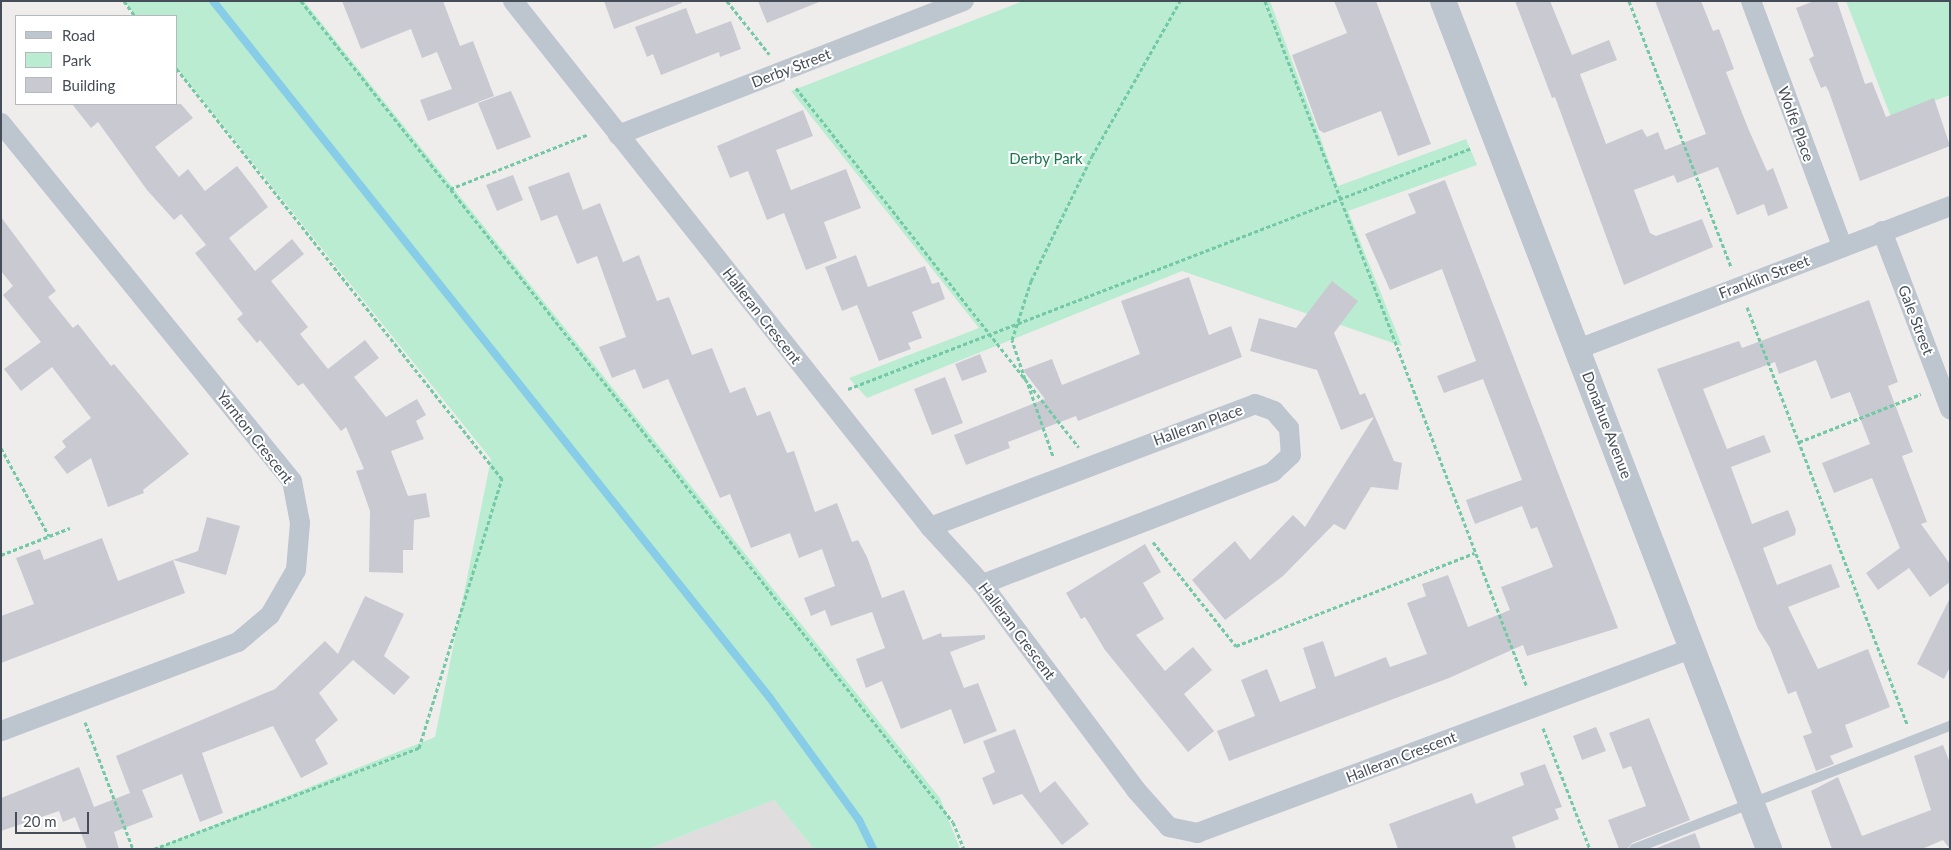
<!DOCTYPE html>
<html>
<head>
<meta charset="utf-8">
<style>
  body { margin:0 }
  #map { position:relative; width:1951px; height:850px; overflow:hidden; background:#efecec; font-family:Lato,sans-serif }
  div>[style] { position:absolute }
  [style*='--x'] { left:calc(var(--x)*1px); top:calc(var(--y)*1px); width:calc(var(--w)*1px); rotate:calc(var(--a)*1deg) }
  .education>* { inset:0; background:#dfdddd }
  .green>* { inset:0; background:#baecd1 }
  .stream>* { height:8px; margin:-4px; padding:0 4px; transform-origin:4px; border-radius:4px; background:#88cde8 }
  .building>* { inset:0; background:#c9cad1 }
  .path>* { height:3px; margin-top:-1.5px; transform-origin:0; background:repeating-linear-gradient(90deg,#73c9a5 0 4px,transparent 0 6.5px) }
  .service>* { height:10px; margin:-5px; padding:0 5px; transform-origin:5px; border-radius:5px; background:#bdc5ce }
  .minor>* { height:20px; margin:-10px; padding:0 10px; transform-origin:10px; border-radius:10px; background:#bdc5ce }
  .tertiary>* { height:26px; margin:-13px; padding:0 13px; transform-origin:13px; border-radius:13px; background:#bdc5ce }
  span { translate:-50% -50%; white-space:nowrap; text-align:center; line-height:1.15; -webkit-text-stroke:4px #fff; paint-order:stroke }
  .street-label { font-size:15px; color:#454d58 }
  .park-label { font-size:15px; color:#19764f }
  .frame { position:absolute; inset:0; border:2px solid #454d58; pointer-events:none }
  .legend { position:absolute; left:15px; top:15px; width:162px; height:90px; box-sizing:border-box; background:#fff; border:1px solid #b5b8bc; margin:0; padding:6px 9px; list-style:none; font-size:15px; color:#454d58 }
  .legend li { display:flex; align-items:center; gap:10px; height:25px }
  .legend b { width:25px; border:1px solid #b5b8bc }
  .scale { position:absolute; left:15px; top:812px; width:74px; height:22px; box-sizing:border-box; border:2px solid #454d58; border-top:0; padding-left:6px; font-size:15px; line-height:18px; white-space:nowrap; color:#454d58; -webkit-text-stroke:4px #fff; paint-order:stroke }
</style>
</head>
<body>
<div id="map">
  <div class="education">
    <i style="clip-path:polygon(774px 800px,814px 849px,648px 849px)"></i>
  </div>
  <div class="green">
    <i style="clip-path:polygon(124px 1px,304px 1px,940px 798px,960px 849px,814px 849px,774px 800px,648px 849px,154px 849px,435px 737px,491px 459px,176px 67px,176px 16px,136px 16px)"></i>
    <i style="clip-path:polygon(1023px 1px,1270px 1px,1338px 186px,1466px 139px,1477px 165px,1348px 211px,1402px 346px,1182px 271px,867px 398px,849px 378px,979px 328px,791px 91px)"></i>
    <i style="clip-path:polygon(1846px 1px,1950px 1px,1950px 95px,1891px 117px)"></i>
  </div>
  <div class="stream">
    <i style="--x:213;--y:1;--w:892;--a:51.37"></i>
    <i style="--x:770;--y:698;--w:151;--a:53.9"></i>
    <i style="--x:859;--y:820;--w:32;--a:64"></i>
  </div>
  <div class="building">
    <i style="clip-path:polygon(342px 1px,443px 1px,460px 46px,473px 41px,494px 96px,428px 121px,420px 100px,452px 89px,437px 52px,422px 58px,411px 29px,361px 49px)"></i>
    <i style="clip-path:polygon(604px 1px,681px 1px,682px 3px,614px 29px)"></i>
    <i style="clip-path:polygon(758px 1px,819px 1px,819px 2px,767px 23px)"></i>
    <i style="clip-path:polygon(1334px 1px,1376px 1px,1431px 144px,1398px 156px,1381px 111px,1324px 133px,1319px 130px,1292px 55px,1347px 33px)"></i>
    <i style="clip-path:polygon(1515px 1px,1550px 1px,1572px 55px,1609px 40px,1617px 60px,1580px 74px,1606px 144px,1642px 129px,1647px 137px,1658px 132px,1665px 150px,1706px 134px,1655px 1px,1701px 1px,1713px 31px,1719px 29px,1734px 69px,1726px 72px,1748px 128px,1767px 171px,1773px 168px,1788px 208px,1768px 216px,1764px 204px,1737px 215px,1718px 167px,1677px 183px,1674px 175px,1634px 190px,1650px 233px,1656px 236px,1702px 219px,1713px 247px,1624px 285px,1555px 97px,1552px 98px)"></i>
    <i style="clip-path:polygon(1814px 1px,1837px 1px,1865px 84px,1872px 82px,1886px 117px,1934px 98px,1950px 146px,1860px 181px,1829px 92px,1826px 86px,1821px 88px,1809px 59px,1814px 56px,1796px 8px)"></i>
    <i style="clip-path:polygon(686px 8px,696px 34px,731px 21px,741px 49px,720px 57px,719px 52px,661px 75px,653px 54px,647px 57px,635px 27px)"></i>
    <i style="clip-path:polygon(511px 91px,531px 137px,497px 150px,478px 103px)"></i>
    <i style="clip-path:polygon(72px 104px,181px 104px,193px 118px,155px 147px,179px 177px,188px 169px,205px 191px,237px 166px,255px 189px,268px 207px,229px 238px,255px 271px,292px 239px,304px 254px,271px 281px,308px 327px,300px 334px,328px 369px,365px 340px,379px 358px,354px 377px,386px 417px,417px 399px,426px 415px,416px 421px,424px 439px,391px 451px,408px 496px,426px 493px,430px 517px,414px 520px,413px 550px,403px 550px,403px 573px,369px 572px,370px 511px,356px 471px,364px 469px,346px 427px,341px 431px,303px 383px,298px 386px,260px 340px,257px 343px,237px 319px,243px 314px,195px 253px,206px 245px,181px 214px,174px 220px,147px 190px,98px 122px,91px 128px)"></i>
    <i style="clip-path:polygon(803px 110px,813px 136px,776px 150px,791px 190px,846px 169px,861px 208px,824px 222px,837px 258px,806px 270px,784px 213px,767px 220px,748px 171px,730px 178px,717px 146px)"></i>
    <i style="clip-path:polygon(569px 172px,583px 210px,600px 203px,623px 262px,639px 255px,657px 301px,669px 297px,692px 355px,712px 348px,730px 393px,745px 387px,757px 416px,770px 411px,787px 453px,794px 451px,815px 512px,837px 503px,852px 542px,858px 540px,867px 557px,882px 598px,904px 590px,923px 640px,941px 633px,942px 637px,985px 635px,985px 639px,950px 652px,964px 688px,978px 683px,997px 731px,964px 744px,951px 709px,901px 729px,882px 681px,866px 688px,856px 659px,885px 648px,872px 612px,831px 626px,825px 610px,811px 616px,804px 598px,835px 586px,822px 549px,799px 558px,790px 533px,751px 548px,730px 494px,720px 498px,668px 379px,643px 389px,635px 369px,612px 378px,599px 347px,626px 337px,597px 256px,577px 264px,557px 215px,541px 221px,528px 187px)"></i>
    <i style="clip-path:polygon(513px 175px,523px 200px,497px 211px,486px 185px)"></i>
    <i style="clip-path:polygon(1445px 180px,1618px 628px,1527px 656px,1523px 645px,1449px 678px,1229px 761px,1217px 731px,1255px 716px,1241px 680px,1267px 669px,1280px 702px,1316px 688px,1303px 648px,1323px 641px,1335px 677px,1386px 657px,1390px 667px,1427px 654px,1407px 603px,1426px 596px,1422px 584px,1448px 575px,1468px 627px,1510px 610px,1501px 587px,1553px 567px,1537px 527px,1531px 529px,1522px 506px,1475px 524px,1471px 514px,1466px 500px,1522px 480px,1483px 379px,1444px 393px,1437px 376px,1476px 361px,1442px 269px,1390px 290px,1365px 234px,1416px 213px,1408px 194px)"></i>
    <i style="clip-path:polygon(1px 217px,56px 291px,48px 297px,73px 328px,78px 324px,111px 366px,114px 364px,189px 454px,143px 490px,144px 493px,108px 507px,91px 458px,67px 474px,54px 457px,66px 447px,62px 441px,91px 418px,52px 367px,21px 391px,4px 369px,41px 342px,3px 295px,13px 286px,1px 271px)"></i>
    <i style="clip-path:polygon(856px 255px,868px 287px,925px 266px,932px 284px,939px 282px,945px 299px,912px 312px,922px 338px,908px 343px,911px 349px,879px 361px,857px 305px,842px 311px,825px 267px)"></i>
    <i style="clip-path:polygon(1189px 277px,1209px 335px,1231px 326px,1242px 357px,1078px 421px,1076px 416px,1008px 442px,1010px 448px,966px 465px,954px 435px,1045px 399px,1023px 370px,1052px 359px,1062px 385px,1140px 354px,1121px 301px)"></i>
    <i style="clip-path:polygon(1332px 281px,1358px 301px,1334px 333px,1360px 395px,1365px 393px,1394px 461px,1402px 463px,1398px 490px,1371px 487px,1345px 530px,1334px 524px,1283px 576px,1225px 620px,1192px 580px,1235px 541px,1250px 560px,1293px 515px,1305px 527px,1374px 417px,1341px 430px,1317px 370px,1250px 351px,1259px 318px,1296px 328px)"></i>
    <i style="clip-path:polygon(1869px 300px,1898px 382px,1888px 386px,1913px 452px,1902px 456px,1927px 522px,1921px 524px,1950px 564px,1950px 582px,1930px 597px,1909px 568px,1878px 590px,1866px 573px,1900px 548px,1872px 478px,1834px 493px,1822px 463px,1870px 444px,1850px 392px,1831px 399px,1816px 360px,1779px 374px,1775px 362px,1703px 389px,1727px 449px,1764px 435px,1771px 452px,1731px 467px,1752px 524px,1788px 510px,1796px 530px,1795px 535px,1763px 548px,1777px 585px,1831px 564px,1840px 587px,1788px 607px,1818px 669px,1868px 649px,1890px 707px,1845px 725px,1853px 747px,1830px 756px,1834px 764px,1816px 771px,1803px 736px,1812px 733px,1796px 691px,1788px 694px,1770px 648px,1758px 629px,1657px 369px,1739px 341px,1742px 348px)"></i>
    <i style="clip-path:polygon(980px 354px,987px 372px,962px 381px,955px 364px)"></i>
    <i style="clip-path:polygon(945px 377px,963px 423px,932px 435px,914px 389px)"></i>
    <i style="clip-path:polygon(207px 517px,240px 526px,226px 575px,173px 560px,198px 551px)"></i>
    <i style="clip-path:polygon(102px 538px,118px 581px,173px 560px,185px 593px,1px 663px,1px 616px,34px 604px,16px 558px,40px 549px,44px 560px)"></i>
    <i style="clip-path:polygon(1145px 544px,1161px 572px,1143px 583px,1164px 619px,1136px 635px,1165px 671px,1193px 647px,1212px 670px,1184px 694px,1214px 731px,1188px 752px,1105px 650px,1085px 617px,1081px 619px,1066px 593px)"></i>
    <i style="clip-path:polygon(365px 596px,404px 614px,384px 656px,410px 677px,394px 695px,353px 660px,319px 693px,338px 720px,315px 740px,328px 764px,301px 778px,273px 726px,202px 753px,223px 813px,200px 822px,182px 774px,142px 790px,153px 817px,114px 832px,119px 849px,87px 849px,75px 817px,63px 822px,59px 811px,1px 831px,1px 798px,79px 767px,94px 807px,130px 793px,116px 756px,275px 689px,325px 641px,338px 654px)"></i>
    <i style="clip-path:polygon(1950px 598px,1950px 667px,1944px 679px,1917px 664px)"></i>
    <i style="clip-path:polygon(1649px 718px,1690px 820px,1632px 843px,1627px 849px,1619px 849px,1608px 820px,1646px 806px,1631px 766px,1623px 769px,1609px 733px)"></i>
    <i style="clip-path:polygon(1596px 727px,1606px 751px,1582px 760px,1573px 736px)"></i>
    <i style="clip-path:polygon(1015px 729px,1040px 793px,1055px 781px,1089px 824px,1062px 845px,1022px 794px,993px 805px,982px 778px,995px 772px,983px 741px)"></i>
    <i style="clip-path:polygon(1943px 745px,1950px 763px,1950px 849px,1943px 840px,1922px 849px,1832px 849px,1811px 791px,1838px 777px,1862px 836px,1931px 810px,1914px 756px)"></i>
    <i style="clip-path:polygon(1545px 764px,1562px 807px,1555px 809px,1559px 819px,1512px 837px,1516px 849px,1398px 849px,1389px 824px,1472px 793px,1476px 804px,1524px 785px,1520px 773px)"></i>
    <i style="clip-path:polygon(1695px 833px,1701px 849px,1654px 849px)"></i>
  </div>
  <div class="path">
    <i style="--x:124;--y:1;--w:19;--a:54"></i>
    <i style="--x:301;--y:1;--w:1048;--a:51.55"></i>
    <i style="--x:953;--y:822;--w:29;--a:68"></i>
    <i style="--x:727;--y:1;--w:68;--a:51.6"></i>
    <i style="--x:1265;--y:1;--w:734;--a:69.1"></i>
    <i style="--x:1629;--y:1;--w:285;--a:69"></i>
    <i style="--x:796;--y:88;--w:457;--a:51.8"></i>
    <i style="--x:450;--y:189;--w:149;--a:-21.6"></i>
    <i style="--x:1747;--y:307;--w:447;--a:69"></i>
    <i style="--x:1025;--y:379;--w:41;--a:-108.4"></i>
    <i style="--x:1012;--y:340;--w:62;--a:-72.1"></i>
    <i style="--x:1031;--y:281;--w:139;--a:-64"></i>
    <i style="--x:1092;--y:156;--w:178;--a:-60.4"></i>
    <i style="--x:1028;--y:384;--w:76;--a:70.9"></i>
    <i style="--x:848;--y:389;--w:669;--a:-21.12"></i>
    <i style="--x:1799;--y:442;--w:131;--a:-21.5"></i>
    <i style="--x:1;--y:448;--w:100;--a:61.4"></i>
    <i style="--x:1153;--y:542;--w:133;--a:51.4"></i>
    <i style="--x:1236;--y:646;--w:256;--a:-21.3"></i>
    <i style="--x:1;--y:555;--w:74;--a:-21.4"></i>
    <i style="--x:85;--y:722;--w:136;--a:69.3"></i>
    <i style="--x:1543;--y:728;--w:130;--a:68.8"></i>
    <i style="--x:154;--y:849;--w:284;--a:-20.9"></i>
    <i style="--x:419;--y:748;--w:282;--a:-72.9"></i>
    <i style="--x:502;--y:479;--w:525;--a:-128.42"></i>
  </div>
  <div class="service">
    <i style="--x:1634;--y:849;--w:339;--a:-21.3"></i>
  </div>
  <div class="minor">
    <i style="--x:513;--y:1;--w:671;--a:51.59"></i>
    <i style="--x:930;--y:527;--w:77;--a:47.6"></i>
    <i style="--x:982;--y:584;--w:257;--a:53.2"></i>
    <i style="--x:1136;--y:790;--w:50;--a:48.3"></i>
    <i style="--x:1169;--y:827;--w:29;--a:12"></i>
    <i style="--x:1197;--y:833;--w:529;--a:-20.45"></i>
    <i style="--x:1751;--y:1;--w:261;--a:69.6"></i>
    <i style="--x:1;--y:123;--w:461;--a:50.9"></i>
    <i style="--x:292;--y:481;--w:43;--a:79.2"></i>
    <i style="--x:300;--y:523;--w:47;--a:94.9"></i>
    <i style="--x:296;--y:570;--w:52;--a:120"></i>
    <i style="--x:270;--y:615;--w:42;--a:139.8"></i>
    <i style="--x:238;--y:642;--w:253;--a:159.4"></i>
    <i style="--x:618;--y:135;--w:371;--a:-21.2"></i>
    <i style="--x:1882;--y:231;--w:191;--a:69.1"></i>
    <i style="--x:1578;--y:349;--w:399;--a:-21"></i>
    <i style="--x:930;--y:527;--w:347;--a:-20.7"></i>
    <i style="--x:1255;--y:404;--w:20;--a:20"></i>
    <i style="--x:1274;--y:411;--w:23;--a:49"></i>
    <i style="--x:1289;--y:428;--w:27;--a:86"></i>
    <i style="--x:1291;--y:455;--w:25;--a:137"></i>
    <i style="--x:1273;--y:472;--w:312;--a:158.9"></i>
  </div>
  <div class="tertiary">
    <i style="--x:1443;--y:1;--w:909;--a:68.97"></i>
  </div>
  <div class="street-label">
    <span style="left:791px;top:68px;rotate:-21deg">Derby Street</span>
    <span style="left:1796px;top:124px;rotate:70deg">Wolfe Place</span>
    <span style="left:1764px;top:277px;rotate:-21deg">Franklin Street</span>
    <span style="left:762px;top:316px;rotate:52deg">Halleran Crescent</span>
    <span style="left:1916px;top:320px;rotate:69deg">Gale Street</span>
    <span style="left:1198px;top:425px;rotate:-20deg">Halleran Place</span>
    <span style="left:1607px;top:425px;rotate:69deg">Donahue Avenue</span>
    <span style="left:255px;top:437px;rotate:52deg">Yarnton Crescent</span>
    <span style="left:1017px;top:631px;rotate:53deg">Halleran Crescent</span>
    <span style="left:1401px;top:757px;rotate:-21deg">Halleran Crescent</span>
  </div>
  <div class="park-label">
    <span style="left:1046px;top:159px">Derby Park</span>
  </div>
  <div class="frame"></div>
  <ul class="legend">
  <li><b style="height:6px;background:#bdc5ce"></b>Road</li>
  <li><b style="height:14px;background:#baecd1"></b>Park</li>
  <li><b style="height:14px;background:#c9cad1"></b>Building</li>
  </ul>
  <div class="scale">20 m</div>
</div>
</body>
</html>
